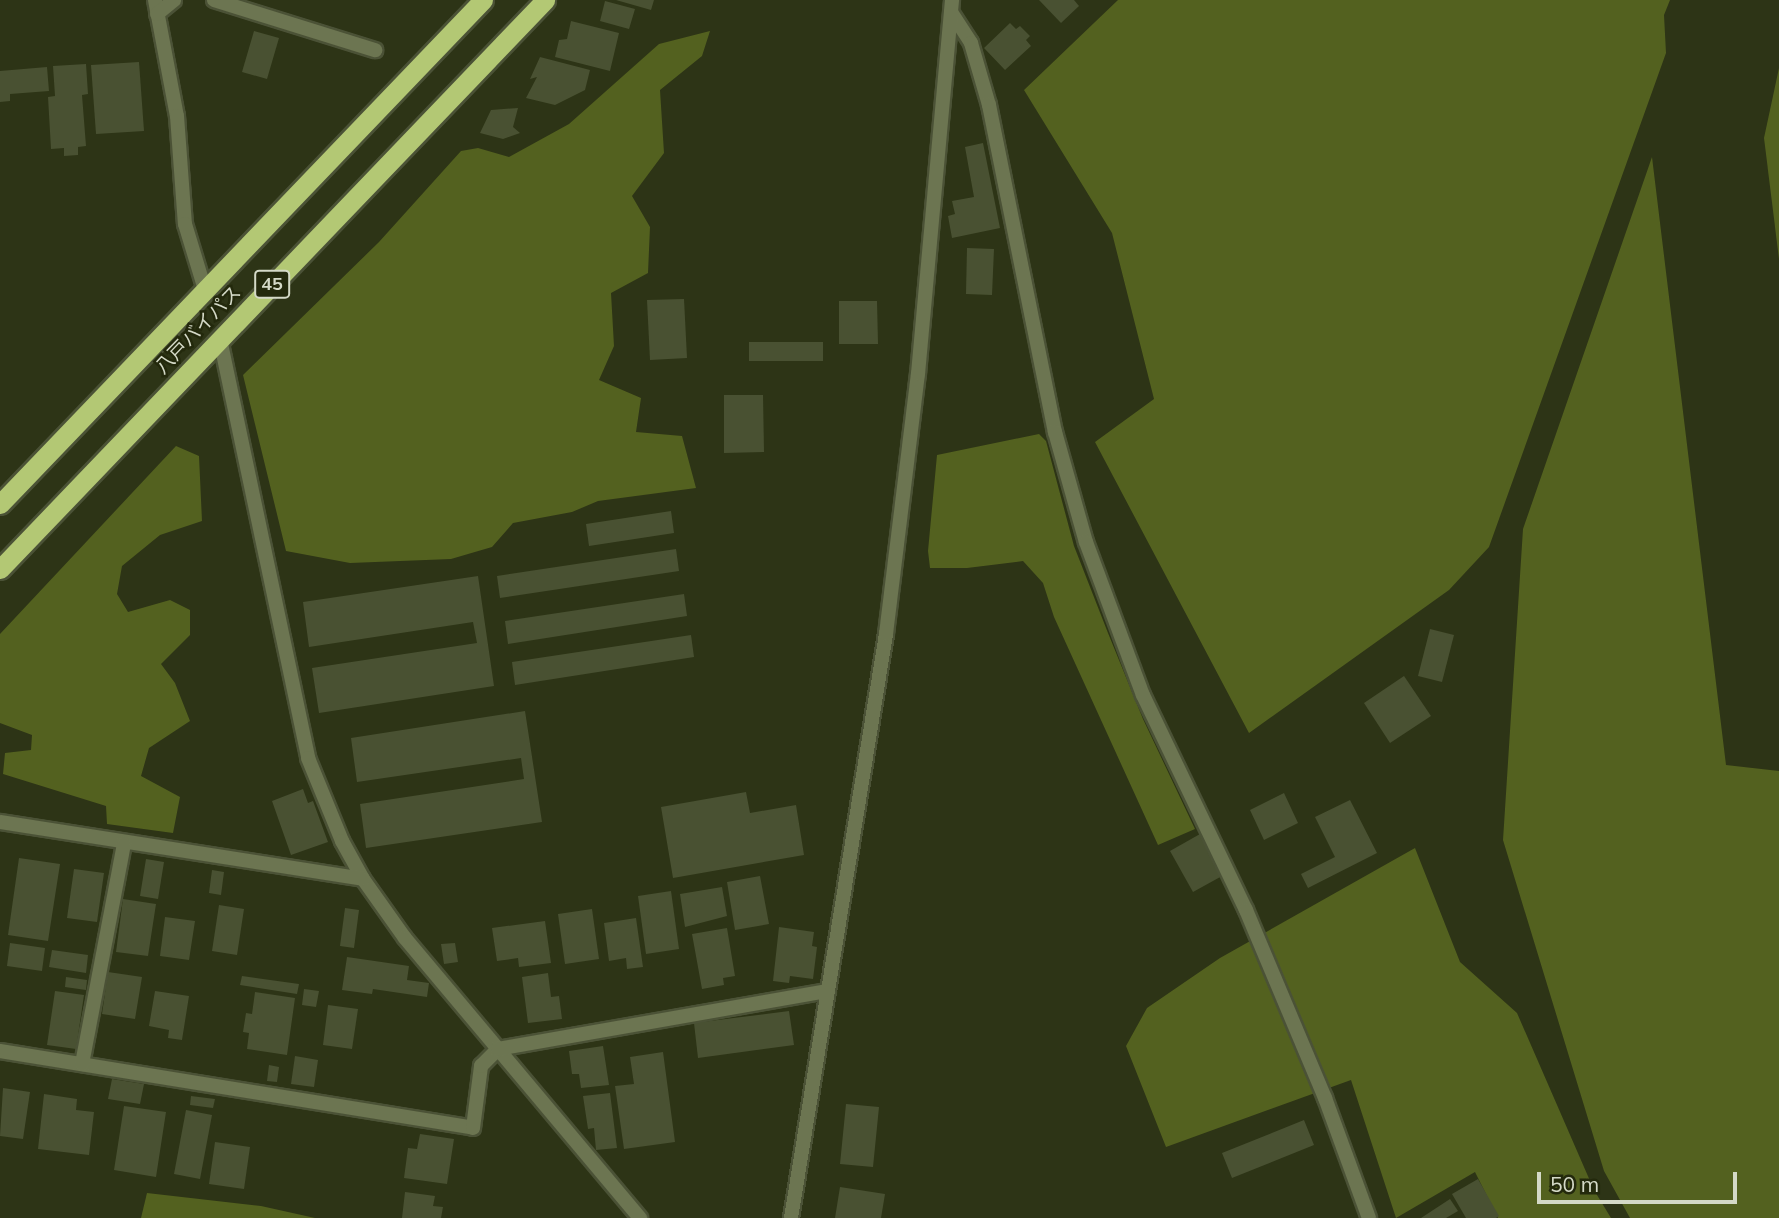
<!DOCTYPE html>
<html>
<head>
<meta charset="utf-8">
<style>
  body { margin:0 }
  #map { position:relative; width:1779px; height:1218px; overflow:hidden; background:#2d3416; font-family:Mulish,"Noto Sans JP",sans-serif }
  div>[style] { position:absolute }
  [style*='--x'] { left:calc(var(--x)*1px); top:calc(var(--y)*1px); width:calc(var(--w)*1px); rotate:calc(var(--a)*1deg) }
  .green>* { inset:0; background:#53611f }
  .building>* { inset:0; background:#495132 }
  .roads { filter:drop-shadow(2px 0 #4b5236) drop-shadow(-2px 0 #4b5236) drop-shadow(0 2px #4b5236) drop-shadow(0 -2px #4b5236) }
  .minor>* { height:14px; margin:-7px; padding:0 7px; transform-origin:7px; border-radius:7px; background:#6c7551 }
  .tertiary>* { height:14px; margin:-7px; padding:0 7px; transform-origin:7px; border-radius:7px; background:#6c7551 }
  .trunk>* { height:19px; margin:-9.5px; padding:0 9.5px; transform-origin:9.5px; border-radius:9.5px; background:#b3c874 }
  span { translate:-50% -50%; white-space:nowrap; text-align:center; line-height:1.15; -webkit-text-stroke:5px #23290c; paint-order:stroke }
  .shield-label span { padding:2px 5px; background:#23290c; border:2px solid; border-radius:5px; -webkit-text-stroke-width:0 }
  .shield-label { font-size:18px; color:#d4d9c7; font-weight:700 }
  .street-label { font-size:19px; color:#d4d9c7 }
  .scale { position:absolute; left:1537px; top:1172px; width:200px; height:32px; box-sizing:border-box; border:4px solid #d4d9c7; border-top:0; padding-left:9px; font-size:21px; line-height:24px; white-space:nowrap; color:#d4d9c7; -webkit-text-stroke:5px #23290c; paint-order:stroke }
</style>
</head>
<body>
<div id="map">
  <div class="green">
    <i style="clip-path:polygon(1118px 0,1670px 0,1664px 15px,1666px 53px,1489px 547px,1449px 590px,1249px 733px,1095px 442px,1154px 399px,1112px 233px,1024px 90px)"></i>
    <i style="clip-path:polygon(710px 31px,702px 56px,660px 90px,664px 153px,632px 196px,650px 227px,648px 273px,611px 293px,614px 346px,599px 380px,641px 398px,636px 432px,682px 436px,696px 488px,598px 501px,572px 512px,513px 523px,492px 547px,451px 559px,350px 563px,286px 551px,243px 375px,379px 242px,461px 151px,478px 148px,509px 157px,569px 124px,659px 44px)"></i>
    <i style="clip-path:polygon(1779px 68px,1779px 259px,1764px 138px)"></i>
    <i style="clip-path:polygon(1652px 157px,1726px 765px,1779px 771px,1779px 1218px,1630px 1218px,1604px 1171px,1503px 840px,1523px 529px)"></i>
    <i style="clip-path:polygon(1039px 434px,1046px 441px,1074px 546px,1108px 633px,1143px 719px,1195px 829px,1158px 845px,1054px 617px,1043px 583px,1023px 561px,967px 568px,930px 568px,928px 551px,937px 455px)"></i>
    <i style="clip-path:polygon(176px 446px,199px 456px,202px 521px,160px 535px,122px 566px,117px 594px,128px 612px,170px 600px,190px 610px,190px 635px,161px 664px,175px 683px,190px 721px,149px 748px,141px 776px,180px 797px,173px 833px,107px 824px,106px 806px,3px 774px,5px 753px,31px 750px,32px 735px,0 723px,0 634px)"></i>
    <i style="clip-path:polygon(1415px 848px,1460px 962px,1517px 1013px,1594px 1190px,1611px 1218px,1498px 1218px,1475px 1172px,1396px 1218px,1351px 1080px,1166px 1147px,1126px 1046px,1147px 1008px,1220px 958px)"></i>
    <i style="clip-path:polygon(147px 1193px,261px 1206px,315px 1218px,141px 1218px)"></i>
  </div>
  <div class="building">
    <i style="clip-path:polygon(616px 0,654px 0,651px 10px)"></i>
    <i style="clip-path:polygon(1039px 0,1074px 0,1079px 6px,1061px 23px)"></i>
    <i style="clip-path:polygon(605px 1px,635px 9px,629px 29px,600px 21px)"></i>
    <i style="clip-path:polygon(571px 21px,619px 33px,610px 71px,555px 57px,559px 40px,567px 39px)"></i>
    <i style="clip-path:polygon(1010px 23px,1016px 29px,1020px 26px,1030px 36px,1026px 40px,1031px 46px,1005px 70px,984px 48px)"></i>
    <i style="clip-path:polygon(254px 31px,279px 38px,267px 79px,242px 72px)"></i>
    <i style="clip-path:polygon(540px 57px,590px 70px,585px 90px,555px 105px,526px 98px,537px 77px,530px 79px)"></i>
    <i style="clip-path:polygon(139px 62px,144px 131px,96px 134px,91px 65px)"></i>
    <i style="clip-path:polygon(86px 64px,88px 94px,82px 95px,86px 146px,78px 147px,78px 155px,64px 156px,64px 148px,51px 149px,48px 97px,55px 96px,53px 66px)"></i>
    <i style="clip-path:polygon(47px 67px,49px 91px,10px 94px,10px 101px,0 102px,0 71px)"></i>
    <i style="clip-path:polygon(518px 108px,513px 127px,520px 133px,503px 139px,480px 133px,491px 110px)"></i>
    <i style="clip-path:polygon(983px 143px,1000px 228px,952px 238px,948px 216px,955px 214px,952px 201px,974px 197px,965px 147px)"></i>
    <i style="clip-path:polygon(967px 248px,994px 249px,992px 295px,966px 294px)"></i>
    <i style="clip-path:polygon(684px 299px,687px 358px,650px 360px,647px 300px)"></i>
    <i style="clip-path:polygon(839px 301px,877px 301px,878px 344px,839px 344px)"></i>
    <i style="clip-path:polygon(749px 342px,823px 342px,823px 361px,749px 361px)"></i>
    <i style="clip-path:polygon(724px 395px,763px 395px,764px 452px,724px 453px)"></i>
    <i style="clip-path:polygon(671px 511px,674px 533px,589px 546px,586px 524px)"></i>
    <i style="clip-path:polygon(676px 549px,679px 571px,500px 598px,497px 576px)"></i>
    <i style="clip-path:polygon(478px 576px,494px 686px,319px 713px,312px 668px,477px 643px,473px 622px,309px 647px,303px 602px)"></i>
    <i style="clip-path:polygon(684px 594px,687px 616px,508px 644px,505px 621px)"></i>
    <i style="clip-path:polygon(1430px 629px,1454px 635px,1442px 682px,1418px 676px)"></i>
    <i style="clip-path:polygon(691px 635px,694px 657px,515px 685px,512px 662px)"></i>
    <i style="clip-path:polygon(1404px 676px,1431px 716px,1390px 743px,1364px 703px)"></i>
    <i style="clip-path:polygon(525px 711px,542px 822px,366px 848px,360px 804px,524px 779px,521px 758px,357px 782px,351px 738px)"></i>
    <i style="clip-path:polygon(303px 789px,308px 803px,313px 801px,328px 842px,291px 855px,272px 801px)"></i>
    <i style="clip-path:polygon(746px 792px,750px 813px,796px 805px,804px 855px,673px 878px,661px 807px)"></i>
    <i style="clip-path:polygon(1284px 793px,1298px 823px,1264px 840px,1250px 810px)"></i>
    <i style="clip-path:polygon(1350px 800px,1377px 853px,1308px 888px,1301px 874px,1335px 857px,1315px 817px)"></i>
    <i style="clip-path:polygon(1200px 834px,1222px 876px,1193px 892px,1170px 851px)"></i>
    <i style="clip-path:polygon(19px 858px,60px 864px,48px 941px,8px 935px)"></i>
    <i style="clip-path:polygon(146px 859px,164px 862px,158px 899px,140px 896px)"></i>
    <i style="clip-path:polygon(74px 869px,104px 873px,97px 922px,67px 918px)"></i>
    <i style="clip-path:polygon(212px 870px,224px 872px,221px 895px,209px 893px)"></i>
    <i style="clip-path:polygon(760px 876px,769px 924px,735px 930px,727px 882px)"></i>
    <i style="clip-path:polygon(722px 887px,727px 916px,685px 927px,680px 894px)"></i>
    <i style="clip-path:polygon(671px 891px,679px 949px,646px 954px,638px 896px)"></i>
    <i style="clip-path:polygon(123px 899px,156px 904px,148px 956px,116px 952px)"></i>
    <i style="clip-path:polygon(219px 905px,244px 909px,237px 955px,212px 951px)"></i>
    <i style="clip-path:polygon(345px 908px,359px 910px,354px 948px,340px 946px)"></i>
    <i style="clip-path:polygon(592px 909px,599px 959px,565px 964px,558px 914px)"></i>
    <i style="clip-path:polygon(165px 917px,195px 921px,189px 960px,160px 956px)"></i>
    <i style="clip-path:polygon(636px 918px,643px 967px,627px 969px,626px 958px,609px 961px,604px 923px)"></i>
    <i style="clip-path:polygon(545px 921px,551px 963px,519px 967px,518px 958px,497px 961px,492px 928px)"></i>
    <i style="clip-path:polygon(779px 927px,814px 932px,812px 946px,817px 947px,813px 979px,790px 976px,789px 983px,773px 981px)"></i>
    <i style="clip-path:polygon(727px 928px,735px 976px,723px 978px,724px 985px,702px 989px,692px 934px)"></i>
    <i style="clip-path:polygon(10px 943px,45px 948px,42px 971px,7px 966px)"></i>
    <i style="clip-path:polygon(455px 943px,458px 962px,444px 964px,441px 944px)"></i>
    <i style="clip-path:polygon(52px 950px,88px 955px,86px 973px,49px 967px)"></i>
    <i style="clip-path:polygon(347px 957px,409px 966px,407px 980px,429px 983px,427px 997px,373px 989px,372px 994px,342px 990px)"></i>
    <i style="clip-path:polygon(108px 972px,142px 977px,135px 1019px,102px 1014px)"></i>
    <i style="clip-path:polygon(548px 973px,551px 997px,559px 996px,562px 1019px,528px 1023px,522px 977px)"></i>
    <i style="clip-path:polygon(242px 976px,299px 984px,297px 994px,240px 985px)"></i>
    <i style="clip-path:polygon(66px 977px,87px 980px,86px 990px,65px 987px)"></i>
    <i style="clip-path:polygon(304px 989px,319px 991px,316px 1007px,302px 1005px)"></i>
    <i style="clip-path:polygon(55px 991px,84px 995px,76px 1049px,47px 1045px)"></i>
    <i style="clip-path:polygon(155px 991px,189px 996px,182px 1040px,168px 1038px,169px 1030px,149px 1026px)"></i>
    <i style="clip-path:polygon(255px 992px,295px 998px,287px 1055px,247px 1049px,249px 1033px,243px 1032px,246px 1013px,252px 1014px)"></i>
    <i style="clip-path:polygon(328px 1005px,358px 1009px,352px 1049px,323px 1045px)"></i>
    <i style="clip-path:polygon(789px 1011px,794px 1045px,698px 1058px,694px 1023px)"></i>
    <i style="clip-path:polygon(603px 1046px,609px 1085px,581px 1088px,579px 1074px,572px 1074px,569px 1051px)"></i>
    <i style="clip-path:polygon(663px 1052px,675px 1142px,624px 1149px,615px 1086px,634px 1084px,630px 1057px)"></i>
    <i style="clip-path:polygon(295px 1056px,318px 1060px,314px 1087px,291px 1084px)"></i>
    <i style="clip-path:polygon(269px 1065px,279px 1067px,277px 1082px,267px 1081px)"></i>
    <i style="clip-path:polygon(112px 1079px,144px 1084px,140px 1104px,108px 1099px)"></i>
    <i style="clip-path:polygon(3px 1088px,30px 1092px,23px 1139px,0 1136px)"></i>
    <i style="clip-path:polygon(610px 1093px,617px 1148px,596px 1150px,594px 1128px,588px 1129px,583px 1096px)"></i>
    <i style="clip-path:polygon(44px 1094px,77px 1099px,76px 1110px,94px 1112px,89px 1155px,38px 1149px)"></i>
    <i style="clip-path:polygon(191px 1096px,215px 1099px,213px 1108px,190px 1105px)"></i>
    <i style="clip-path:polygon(846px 1104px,879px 1107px,873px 1167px,840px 1164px)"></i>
    <i style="clip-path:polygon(124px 1106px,166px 1112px,156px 1177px,114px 1170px)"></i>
    <i style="clip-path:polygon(186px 1110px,212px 1115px,200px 1179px,174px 1174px)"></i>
    <i style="clip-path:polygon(1304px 1120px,1314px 1145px,1232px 1178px,1222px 1153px)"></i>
    <i style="clip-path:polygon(420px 1134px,454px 1139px,447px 1184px,404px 1178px,408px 1148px,417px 1149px)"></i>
    <i style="clip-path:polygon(215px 1142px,250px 1147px,244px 1189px,209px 1184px)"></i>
    <i style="clip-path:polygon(1478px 1179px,1499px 1216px,1496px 1218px,1466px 1218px,1452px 1194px)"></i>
    <i style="clip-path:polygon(840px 1187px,885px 1194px,881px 1218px,835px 1218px)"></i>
    <i style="clip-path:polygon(405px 1192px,435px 1196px,433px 1206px,443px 1207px,441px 1218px,402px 1218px)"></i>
    <i style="clip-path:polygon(1450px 1199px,1458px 1211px,1446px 1218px,1421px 1218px)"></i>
  </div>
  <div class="roads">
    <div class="minor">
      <i style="--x:155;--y:0;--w:118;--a:79.3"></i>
      <i style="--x:177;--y:116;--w:108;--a:85.8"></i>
      <i style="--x:185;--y:224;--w:69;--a:73.1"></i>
      <i style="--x:214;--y:0;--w:169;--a:17.3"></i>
      <i style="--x:951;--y:12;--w:37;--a:57"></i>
      <i style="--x:971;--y:43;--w:65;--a:73.8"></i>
      <i style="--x:989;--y:105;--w:334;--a:78.6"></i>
      <i style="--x:1055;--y:432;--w:114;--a:74.3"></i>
      <i style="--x:1086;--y:542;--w:163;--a:69.6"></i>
      <i style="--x:1143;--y:695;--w:238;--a:64.4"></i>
      <i style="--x:1246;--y:910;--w:204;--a:67.2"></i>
      <i style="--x:1325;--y:1098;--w:128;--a:69.9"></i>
      <i style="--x:157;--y:14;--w:22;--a:-39"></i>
      <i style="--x:220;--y:339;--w:428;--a:78.1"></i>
      <i style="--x:308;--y:758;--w:90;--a:67.7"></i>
      <i style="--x:342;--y:841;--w:43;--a:61.1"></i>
      <i style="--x:363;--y:879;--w:72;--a:54.6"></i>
      <i style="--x:405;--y:938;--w:366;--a:50"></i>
      <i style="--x:0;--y:822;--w:367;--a:8.9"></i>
      <i style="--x:0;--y:1051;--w:479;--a:9.2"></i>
      <i style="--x:473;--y:1128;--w:63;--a:-82.6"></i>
      <i style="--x:481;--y:1066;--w:24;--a:-45"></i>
      <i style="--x:498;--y:1049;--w:335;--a:-10"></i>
      <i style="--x:82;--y:1064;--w:224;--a:-79.2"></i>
    </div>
    <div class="tertiary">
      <i style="--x:791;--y:1218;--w:592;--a:-80.76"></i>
      <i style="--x:886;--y:634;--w:262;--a:-83"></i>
      <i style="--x:918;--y:374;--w:376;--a:-84.8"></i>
    </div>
    <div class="trunk">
      <i style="--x:0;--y:504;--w:698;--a:-46.22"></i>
      <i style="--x:0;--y:569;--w:788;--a:-46.23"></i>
    </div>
  </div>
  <div class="shield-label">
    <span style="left:272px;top:284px">45</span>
  </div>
  <div class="street-label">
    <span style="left:198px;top:330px;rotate:-46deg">八戸バイパス</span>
  </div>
  <div class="scale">50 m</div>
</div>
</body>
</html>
